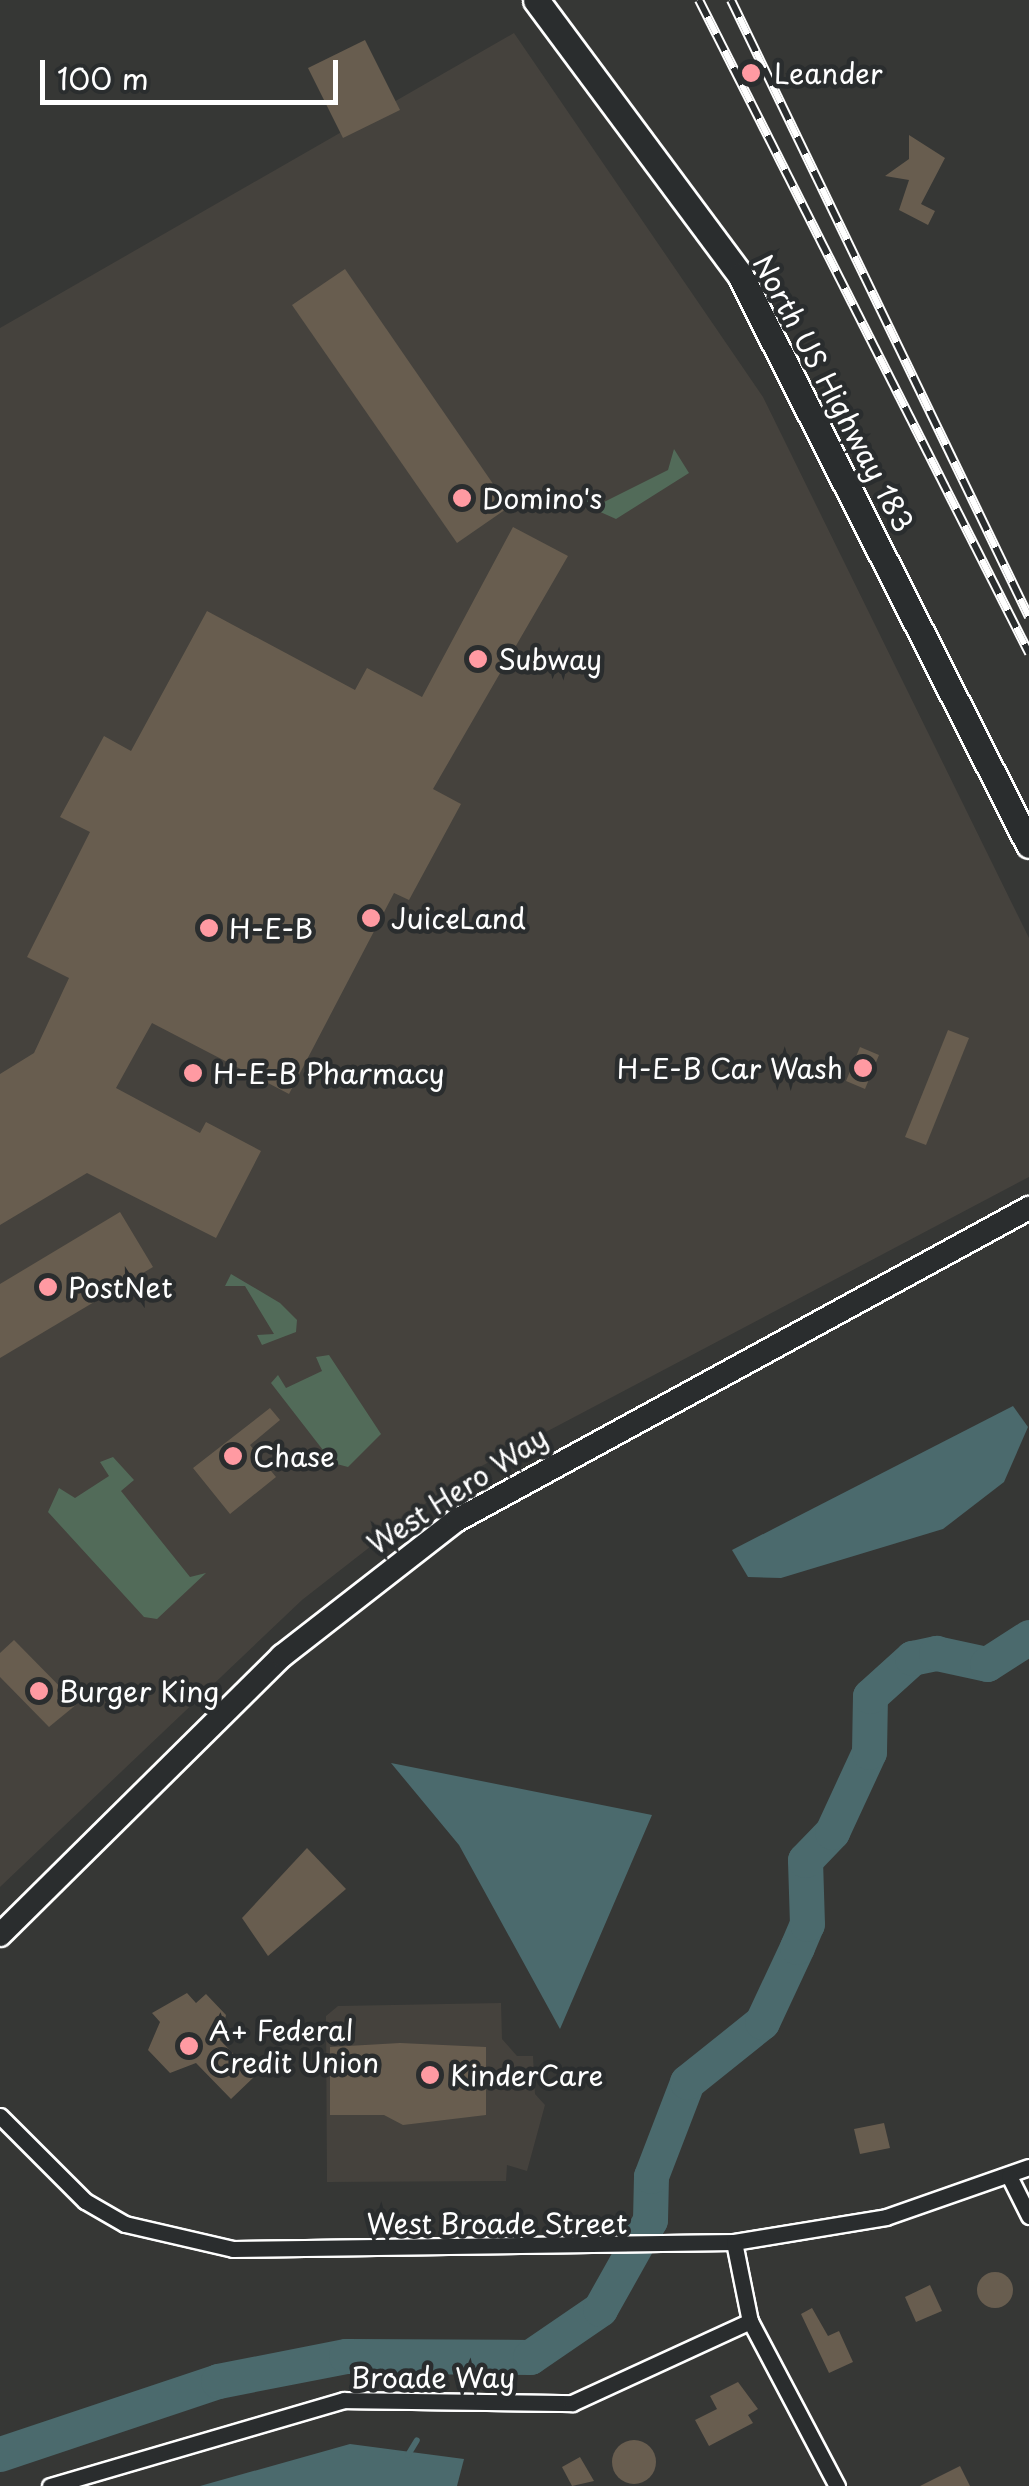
<!DOCTYPE html>
<html>
<head>
<meta charset="utf-8">
<style>
  body { margin:0 }
  #map { position:relative; width:1029px; height:2486px; overflow:hidden; background:#363735; font-family:"Playpen Sans",sans-serif }
  div>[style] { position:absolute }
  [style*='--x'] { left:calc(var(--x)*1px); top:calc(var(--y)*1px); width:calc(var(--w)*1px); rotate:calc(var(--a)*1deg) }
  .built>* { inset:0; background:#45423d }
  .green>* { inset:0; background:#526b59 }
  .water>* { inset:0; background:#4b6a6d }
  .stream>* { height:6px; margin:-3px; padding:0 3px; transform-origin:3px; border-radius:3px; background:#4b6a6d }
  .river>* { height:35px; margin:-17.5px; padding:0 17.5px; transform-origin:17.5px; border-radius:17.5px; background:#4b6a6d }
  .building>* { inset:0; background:#685d4f }
  .round { border-radius:50% }
  .roads { filter:drop-shadow(2px 0 #fff) drop-shadow(-2px 0 #fff) drop-shadow(0 2px #fff) drop-shadow(0 -2px #fff) }
  .street>* { height:15px; margin:-7.5px; padding:0 7.5px; transform-origin:7.5px; border-radius:7.5px; background:#2a2d2e }
  .secondary>* { height:22px; margin:-11px; padding:0 11px; transform-origin:11px; border-radius:11px; background:#2a2d2e }
  .primary>* { height:25px; margin:-12.5px; padding:0 12.5px; transform-origin:12.5px; border-radius:12.5px; background:#2a2d2e }
  .rail>* { height:10px; margin-top:-5px; transform-origin:0; background:repeating-linear-gradient(90deg,#2a2d2e 0 19px,#fff 0 38px); box-sizing:border-box; border-block:2px solid #fff }
  .dots>* { width:28px; height:28px; translate:-50% -50%; box-sizing:border-box; border:5px solid #2a2d2e; border-radius:50% }
  span { translate:-50% -50%; white-space:nowrap; text-align:center; line-height:1.15; -webkit-text-stroke:9px #2a2d2e; paint-order:stroke }
  .poi-label { font-size:28px; color:#fff }
  .left { translate:0 -50%; text-align:left }
  .right { translate:-100% -50%; text-align:right }
  .street-label { font-size:28px; color:#fff }
  .scale { position:absolute; left:40px; top:60px; width:298px; height:45px; box-sizing:border-box; border:5px solid #fff; border-top:0; padding-left:12px; font-size:30px; line-height:35px; white-space:nowrap; color:#fff; -webkit-text-stroke:8px #2a2d2e; paint-order:stroke }
</style>
</head>
<body>
<div id="map">
  <div class="built">
    <i style="clip-path:polygon(514px 33px,763px 397px,1029px 938px,1029px 1177px,457px 1479px,302px 1600px,0 1887px,0 328px)"></i>
    <i style="clip-path:polygon(501px 2003px,502px 2039px,517px 2056px,533px 2056px,535px 2094px,545px 2105px,527px 2171px,507px 2165px,506px 2181px,327px 2182px,326px 2016px,338px 2006px)"></i>
  </div>
  <div class="green">
    <i style="clip-path:polygon(674px 449px,689px 473px,616px 519px,578px 502px,592px 490px,594px 507px,668px 470px)"></i>
    <i style="clip-path:polygon(231px 1274px,280px 1303px,297px 1320px,296px 1332px,262px 1345px,257px 1335px,274px 1334px,245px 1286px,225px 1286px)"></i>
    <i style="clip-path:polygon(329px 1355px,381px 1434px,348px 1467px,333px 1463px,271px 1383px,278px 1375px,286px 1388px,322px 1371px,316px 1357px)"></i>
    <i style="clip-path:polygon(113px 1457px,134px 1480px,121px 1491px,190px 1577px,206px 1573px,157px 1619px,144px 1617px,48px 1512px,59px 1488px,75px 1498px,109px 1476px,100px 1462px)"></i>
  </div>
  <div class="water">
    <i style="clip-path:polygon(1013px 1406px,1028px 1427px,1004px 1482px,943px 1529px,781px 1578px,748px 1577px,732px 1550px)"></i>
    <i style="clip-path:polygon(391px 1763px,652px 1815px,560px 2029px,459px 1845px)"></i>
    <i style="clip-path:polygon(350px 2444px,464px 2459px,457px 2486px,200px 2486px)"></i>
  </div>
  <div class="stream">
    <i style="--x:426;--y:2376;--w:21;--a:-82"></i>
    <i style="--x:408;--y:2455;--w:17;--a:-59"></i>
  </div>
  <div class="river">
    <i style="--x:0;--y:2454;--w:230;--a:-18.5"></i>
    <i style="--x:218;--y:2381;--w:130;--a:-11.1"></i>
    <i style="--x:346;--y:2356;--w:184;--a:0.3"></i>
    <i style="--x:530;--y:2357;--w:85;--a:-34.4"></i>
    <i style="--x:600;--y:2309;--w:102;--a:-60.7"></i>
    <i style="--x:650;--y:2220;--w:44;--a:-88.7"></i>
    <i style="--x:651;--y:2176;--w:101;--a:-69"></i>
    <i style="--x:687;--y:2082;--w:96;--a:-38.7"></i>
    <i style="--x:762;--y:2022;--w:83;--a:-65"></i>
    <i style="--x:797;--y:1947;--w:25;--a:-67"></i>
    <i style="--x:807;--y:1924;--w:64;--a:-91.8"></i>
    <i style="--x:805;--y:1860;--w:39;--a:-46"></i>
    <i style="--x:832;--y:1832;--w:88;--a:-65.2"></i>
    <i style="--x:869;--y:1752;--w:56;--a:-89"></i>
    <i style="--x:870;--y:1696;--w:57;--a:-42.1"></i>
    <i style="--x:912;--y:1658;--w:25;--a:-12"></i>
    <i style="--x:936;--y:1653;--w:52;--a:12.2"></i>
    <i style="--x:987;--y:1664;--w:50;--a:-32.7"></i>
  </div>
  <div class="building">
    <i style="clip-path:polygon(365px 40px,400px 110px,343px 138px,308px 68px)"></i>
    <i style="clip-path:polygon(909px 135px,945px 158px,921px 204px,935px 211px,928px 225px,899px 210px,909px 180px,885px 176px,909px 159px)"></i>
    <i style="clip-path:polygon(345px 269px,509px 507px,457px 543px,292px 305px)"></i>
    <i style="clip-path:polygon(513px 527px,568px 556px,433px 789px,461px 804px,409px 900px,394px 893px,289px 1094px,152px 1023px,116px 1088px,200px 1133px,206px 1122px,261px 1151px,216px 1238px,87px 1173px,0 1225px,0 1074px,34px 1053px,69px 978px,27px 957px,90px 832px,60px 817px,104px 736px,131px 751px,207px 611px,355px 690px,367px 668px,422px 697px)"></i>
    <i style="clip-path:polygon(948px 1030px,969px 1038px,926px 1145px,905px 1137px)"></i>
    <i style="clip-path:polygon(860px 1047px,879px 1055px,865px 1089px,846px 1081px)"></i>
    <i style="clip-path:polygon(120px 1212px,153px 1267px,0 1358px,0 1284px)"></i>
    <i style="clip-path:polygon(270px 1408px,280px 1420px,250px 1445px,276px 1477px,230px 1514px,193px 1468px)"></i>
    <i style="clip-path:polygon(14px 1640px,77px 1704px,49px 1727px,0 1677px,0 1653px)"></i>
    <i style="clip-path:polygon(307px 1848px,346px 1889px,268px 1956px,242px 1918px)"></i>
    <i style="clip-path:polygon(187px 1993px,196px 2003px,206px 1994px,226px 2015px,220px 2040px,255px 2076px,231px 2099px,196px 2063px,170px 2073px,148px 2050px,160px 2022px,152px 2013px)"></i>
    <i style="clip-path:polygon(400px 2043px,486px 2047px,486px 2115px,403px 2125px,384px 2115px,330px 2115px,330px 2047px)"></i>
    <i style="clip-path:polygon(884px 2123px,890px 2148px,860px 2154px,854px 2129px)"></i>
    <i class="round" style="left:977px;top:2272px;width:36px;height:36px"></i>
    <i style="clip-path:polygon(930px 2285px,942px 2311px,916px 2322px,905px 2297px)"></i>
    <i style="clip-path:polygon(812px 2308px,828px 2336px,839px 2331px,853px 2362px,829px 2373px,801px 2314px)"></i>
    <i style="clip-path:polygon(738px 2382px,758px 2409px,748px 2415px,753px 2423px,709px 2446px,695px 2420px,717px 2409px,710px 2396px)"></i>
    <i class="round" style="left:612px;top:2440px;width:44px;height:44px"></i>
    <i style="clip-path:polygon(580px 2457px,594px 2481px,572px 2486px,562px 2467px)"></i>
    <i style="clip-path:polygon(960px 2466px,970px 2486px,920px 2486px)"></i>
  </div>
  <div class="roads">
    <div class="street">
      <i style="--x:0;--y:2116;--w:120;--a:45"></i>
      <i style="--x:85;--y:2201;--w:46;--a:29.9"></i>
      <i style="--x:125;--y:2224;--w:111;--a:13"></i>
      <i style="--x:233;--y:2249;--w:501;--a:-0.8"></i>
      <i style="--x:734;--y:2242;--w:154;--a:-9.3"></i>
      <i style="--x:886;--y:2217;--w:151;--a:-19.3"></i>
      <i style="--x:1009;--y:2176;--w:45;--a:63.4"></i>
      <i style="--x:734;--y:2242;--w:81;--a:78.6"></i>
      <i style="--x:750;--y:2321;--w:187;--a:62.2"></i>
      <i style="--x:50;--y:2486;--w:306;--a:-16.3"></i>
      <i style="--x:344;--y:2400;--w:228;--a:0.8"></i>
      <i style="--x:572;--y:2403;--w:196;--a:-24.7"></i>
    </div>
    <div class="secondary">
      <i style="--x:0;--y:1935;--w:397;--a:-44.7"></i>
      <i style="--x:282;--y:1656;--w:222;--a:-37.9"></i>
      <i style="--x:457;--y:1520;--w:652;--a:-28.61"></i>
    </div>
    <div class="primary">
      <i style="--x:536;--y:0;--w:342;--a:53.4"></i>
      <i style="--x:740;--y:275;--w:639;--a:63.11"></i>
    </div>
  </div>
  <div class="rail">
    <i style="--x:699;--y:0;--w:732;--a:63.19"></i>
    <i style="--x:731;--y:0;--w:685;--a:64.22"></i>
  </div>
  <div class="dots">
    <i style="left:751px;top:73px;background:#ff9aa2"></i>
    <i style="left:462px;top:498px;background:#ff9aa2"></i>
    <i style="left:478px;top:659px;background:#ff9aa2"></i>
    <i style="left:371px;top:918px;background:#ff9aa2"></i>
    <i style="left:209px;top:928px;background:#ff9aa2"></i>
    <i style="left:863px;top:1068px;background:#ff9aa2"></i>
    <i style="left:193px;top:1073px;background:#ff9aa2"></i>
    <i style="left:48px;top:1287px;background:#ff9aa2"></i>
    <i style="left:233px;top:1456px;background:#ff9aa2"></i>
    <i style="left:39px;top:1691px;background:#ff9aa2"></i>
    <i style="left:189px;top:2046px;background:#ff9aa2"></i>
    <i style="left:430px;top:2075px;background:#ff9aa2"></i>
  </div>
  <div class="poi-label">
    <span class="left" style="left:774px;top:73px">Leander</span>
    <span class="left" style="left:482px;top:498px">Domino's</span>
    <span class="left" style="left:498px;top:659px">Subway</span>
    <span class="left" style="left:391px;top:918px">JuiceLand</span>
    <span class="left" style="left:229px;top:928px">H-E-B</span>
    <span class="right" style="left:843px;top:1068px">H-E-B Car Wash</span>
    <span class="left" style="left:213px;top:1073px">H-E-B Pharmacy</span>
    <span class="left" style="left:68px;top:1287px">PostNet</span>
    <span class="left" style="left:253px;top:1456px">Chase</span>
    <span class="left" style="left:59px;top:1691px">Burger King</span>
    <span class="left" style="left:209px;top:2046px">A+ Federal<br>Credit Union</span>
    <span class="left" style="left:450px;top:2075px">KinderCare</span>
  </div>
  <div class="street-label">
    <span style="left:834px;top:393px;rotate:62deg">North US Highway 183</span>
    <span style="left:457px;top:1490px;rotate:-33deg">West Hero Way</span>
    <span style="left:497px;top:2223px">West Broade Street</span>
    <span style="left:433px;top:2377px">Broade Way</span>
  </div>
  <div class="scale">100 m</div>
</div>
</body>
</html>
